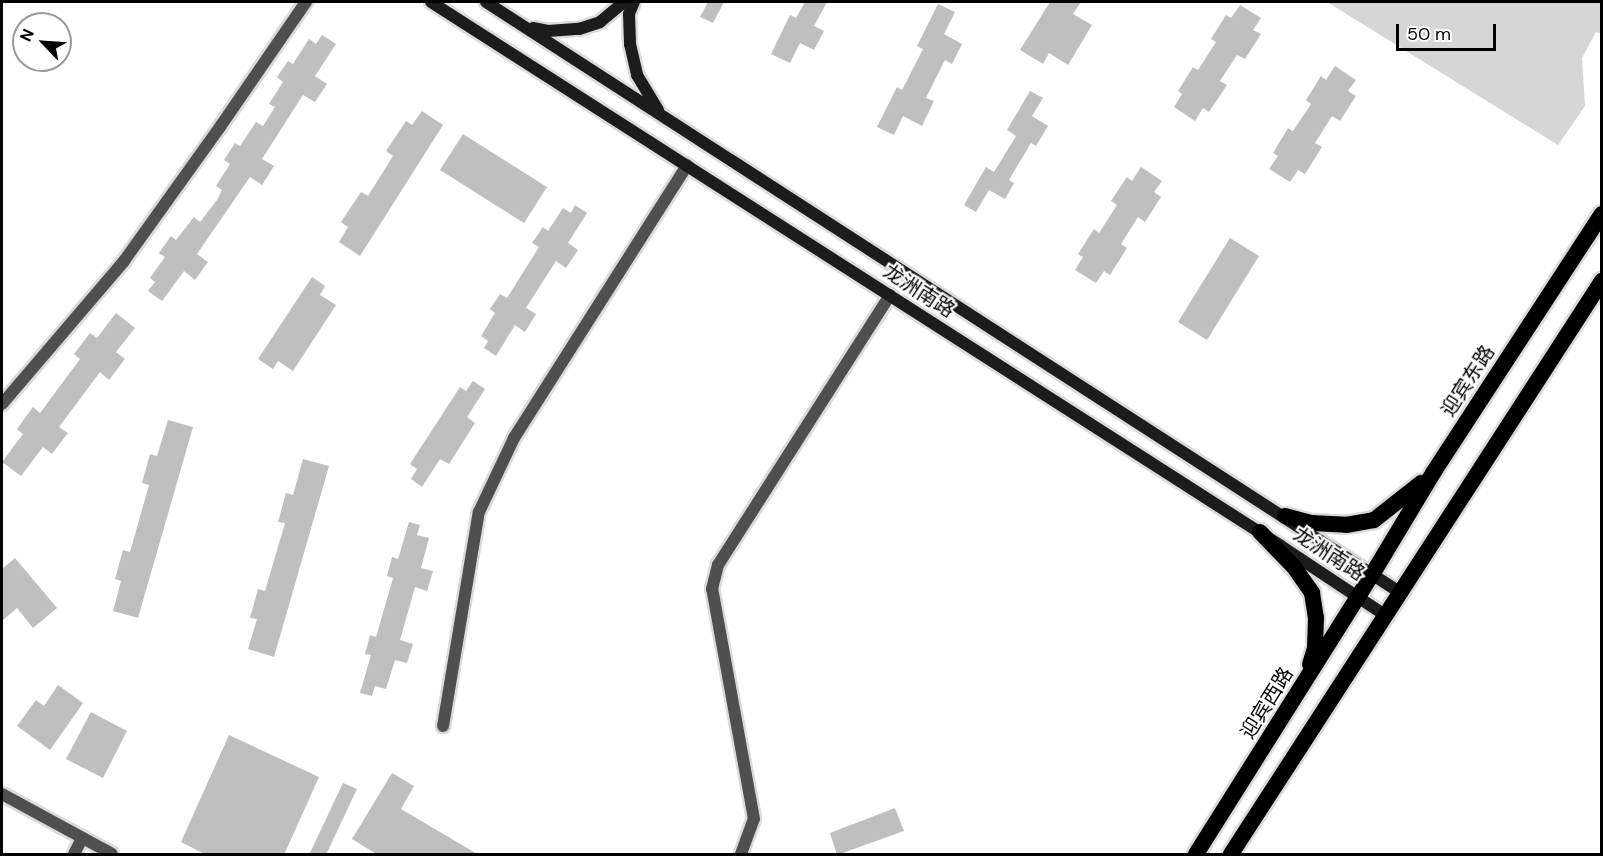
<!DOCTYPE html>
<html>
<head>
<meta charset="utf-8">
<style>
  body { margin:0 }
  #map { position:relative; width:1603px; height:856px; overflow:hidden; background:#fff; font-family:"DM Sans","Noto Sans SC",sans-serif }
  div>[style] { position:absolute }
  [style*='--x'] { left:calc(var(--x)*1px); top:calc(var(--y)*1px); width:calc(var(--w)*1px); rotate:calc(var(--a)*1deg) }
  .green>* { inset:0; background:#d6d6d6 }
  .building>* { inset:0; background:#bfbfbf }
  .roads { filter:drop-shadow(2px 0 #dbdbdb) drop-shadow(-2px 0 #dbdbdb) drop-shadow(0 2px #dbdbdb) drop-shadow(0 -2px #dbdbdb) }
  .minor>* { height:12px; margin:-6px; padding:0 6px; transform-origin:6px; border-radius:6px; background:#4f4f4f }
  .secondary>* { height:12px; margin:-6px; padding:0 6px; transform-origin:6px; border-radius:6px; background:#1c1c1c }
  .trunk>* { height:16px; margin:-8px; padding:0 8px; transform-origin:8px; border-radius:8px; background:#000 }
  span { translate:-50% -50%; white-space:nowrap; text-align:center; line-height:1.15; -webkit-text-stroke:4.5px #fff; paint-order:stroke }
  .street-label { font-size:20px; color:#000 }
  .frame { position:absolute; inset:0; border:3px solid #000; pointer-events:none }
  .north { position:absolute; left:12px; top:12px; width:60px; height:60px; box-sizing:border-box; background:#fff; border:2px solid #999; border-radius:50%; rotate:295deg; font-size:16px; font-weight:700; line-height:24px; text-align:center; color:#000 }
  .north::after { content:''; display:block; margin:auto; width:21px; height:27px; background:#000; clip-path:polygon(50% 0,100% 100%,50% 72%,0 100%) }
  .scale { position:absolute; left:1396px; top:24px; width:100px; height:27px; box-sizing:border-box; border:3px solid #000; border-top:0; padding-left:8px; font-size:18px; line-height:21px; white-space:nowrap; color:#000; -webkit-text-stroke:4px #fff; paint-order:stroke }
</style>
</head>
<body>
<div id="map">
  <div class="green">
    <i style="clip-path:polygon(1327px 2px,1601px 2px,1601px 33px,1596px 32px,1582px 58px,1585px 106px,1558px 145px)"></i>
  </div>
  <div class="building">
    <i style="clip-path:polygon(708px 2px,724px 2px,713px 23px,700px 17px)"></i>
    <i style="clip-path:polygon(805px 2px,827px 2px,814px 26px,824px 31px,814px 50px,800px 43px,790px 63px,771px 54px,790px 15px,796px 18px)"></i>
    <i style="clip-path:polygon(1050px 2px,1081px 2px,1073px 14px,1092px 25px,1068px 65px,1049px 53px,1043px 64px,1020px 50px)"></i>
    <i style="clip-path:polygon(938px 4px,955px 12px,944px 34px,962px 44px,952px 64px,945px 60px,926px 98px,934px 101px,922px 126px,903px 116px,894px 135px,877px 127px,897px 87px,902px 90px,923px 49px,917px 46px)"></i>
    <i style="clip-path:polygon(1240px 5px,1261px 18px,1253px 30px,1261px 34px,1245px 59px,1237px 55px,1220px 81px,1227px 85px,1209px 112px,1203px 108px,1195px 121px,1174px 107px,1182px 94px,1178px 91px,1193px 67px,1198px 70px,1216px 42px,1211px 39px,1226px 15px,1231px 18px)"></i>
    <i style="clip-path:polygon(322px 35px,336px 44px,315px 76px,327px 84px,315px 102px,303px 95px,262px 159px,274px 166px,262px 185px,250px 177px,197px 254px,208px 262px,195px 280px,184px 271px,162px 301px,148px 291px,155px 282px,150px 278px,165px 257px,159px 253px,171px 236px,176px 240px,194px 217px,200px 222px,217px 200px,222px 190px,216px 186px,230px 164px,224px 160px,235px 143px,240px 146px,256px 122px,263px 126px,275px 107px,269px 104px,283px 82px,277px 77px,288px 61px,293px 64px,309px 39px,316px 44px)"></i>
    <i style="clip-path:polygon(1335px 66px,1356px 80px,1348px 91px,1356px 96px,1340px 121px,1332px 116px,1315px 143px,1322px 147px,1305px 174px,1298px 170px,1290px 182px,1269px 169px,1278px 156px,1273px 153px,1288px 128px,1293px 131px,1311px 104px,1306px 100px,1321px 76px,1326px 80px)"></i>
    <i style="clip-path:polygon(1030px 91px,1043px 98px,1032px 116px,1048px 126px,1036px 146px,1031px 143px,1009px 180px,1014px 183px,1005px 199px,989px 190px,976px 212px,964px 205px,986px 167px,994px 172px,1016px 136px,1007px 130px)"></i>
    <i style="clip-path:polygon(422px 111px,443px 125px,360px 256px,339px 242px,348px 227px,341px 222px,361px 192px,368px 196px,393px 156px,386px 151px,406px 121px,412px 125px)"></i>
    <i style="clip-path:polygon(463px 134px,547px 187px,524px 223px,440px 170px)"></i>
    <i style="clip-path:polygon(1141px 167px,1162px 181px,1154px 192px,1161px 197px,1145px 222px,1138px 217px,1121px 244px,1127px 248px,1110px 275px,1104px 271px,1096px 283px,1075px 270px,1083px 257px,1078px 254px,1094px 229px,1099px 233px,1117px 205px,1111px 201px,1127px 177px,1132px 181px)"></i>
    <i style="clip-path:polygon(575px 205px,587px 213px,568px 243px,578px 250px,566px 268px,556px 261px,526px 308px,536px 314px,525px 332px,515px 325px,496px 356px,484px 348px,488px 341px,481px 336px,495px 313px,490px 309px,500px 294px,507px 298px,522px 274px,539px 247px,532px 243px,543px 227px,548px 231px,563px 208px,571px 213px)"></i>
    <i style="clip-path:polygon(1230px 238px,1259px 256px,1207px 340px,1178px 322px)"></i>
    <i style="clip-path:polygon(312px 277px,325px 286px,320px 295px,336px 305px,293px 371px,278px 361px,273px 369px,258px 359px)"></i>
    <i style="clip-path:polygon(116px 313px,135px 328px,116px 352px,125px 359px,109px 380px,100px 372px,59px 427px,68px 433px,52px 454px,43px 447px,21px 476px,2px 462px,23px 434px,17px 429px,33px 407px,40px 413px,80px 359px,74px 354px,90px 333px,97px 338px)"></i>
    <i style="clip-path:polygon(473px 381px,485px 389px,467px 417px,475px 423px,449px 464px,440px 459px,422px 487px,411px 479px,417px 469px,410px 464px,460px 387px,466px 391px)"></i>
    <i style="clip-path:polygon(168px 420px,193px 427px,138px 618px,113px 611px,121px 581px,115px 579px,123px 550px,130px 552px,149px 485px,142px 483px,150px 454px,157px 456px)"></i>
    <i style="clip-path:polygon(303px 459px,329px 466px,274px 657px,248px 649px,257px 619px,250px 618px,258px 589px,265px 591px,285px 523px,278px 522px,286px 493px,293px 495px)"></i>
    <i style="clip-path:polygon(409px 522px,420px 525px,417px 535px,429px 538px,421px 568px,433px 571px,427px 591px,415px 587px,406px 619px,400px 640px,413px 644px,407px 663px,395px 660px,386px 689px,375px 686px,372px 696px,360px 693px,371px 655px,365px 654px,370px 635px,376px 637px,393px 578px,387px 576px,392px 557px,398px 559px)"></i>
    <i style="clip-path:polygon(15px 558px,57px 608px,33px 628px,17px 608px,2px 621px,2px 569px)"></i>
    <i style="clip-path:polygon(58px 685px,83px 703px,50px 750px,17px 726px,36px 700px,44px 706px)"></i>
    <i style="clip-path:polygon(91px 712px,127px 731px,103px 778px,66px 759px)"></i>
    <i style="clip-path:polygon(229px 735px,319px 777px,284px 855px,206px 855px,181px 842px)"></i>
    <i style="clip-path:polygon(392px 773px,414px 786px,401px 809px,479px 855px,378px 855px,352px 839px)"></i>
    <i style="clip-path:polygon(343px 783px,357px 789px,340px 825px,326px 855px,309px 855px)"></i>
    <i style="clip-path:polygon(895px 808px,904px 831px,837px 855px,830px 833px)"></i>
  </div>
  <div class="roads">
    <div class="minor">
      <i style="--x:2;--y:404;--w:188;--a:-49.5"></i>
      <i style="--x:124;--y:261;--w:165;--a:-54.4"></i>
      <i style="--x:220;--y:127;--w:152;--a:-55.5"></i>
      <i style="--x:443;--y:726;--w:217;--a:-80.5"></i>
      <i style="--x:479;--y:512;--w:82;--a:-64.7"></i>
      <i style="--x:514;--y:438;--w:323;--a:-57.6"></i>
      <i style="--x:2;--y:794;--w:125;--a:28.6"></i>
      <i style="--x:74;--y:854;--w:18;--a:-63"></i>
      <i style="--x:741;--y:854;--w:37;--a:-70"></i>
      <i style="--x:754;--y:819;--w:234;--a:-100.3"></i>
      <i style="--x:712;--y:589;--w:25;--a:-76"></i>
      <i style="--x:718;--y:565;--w:320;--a:-57.5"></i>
    </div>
    <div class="secondary">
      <i style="--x:431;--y:2;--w:1009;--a:32.62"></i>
      <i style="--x:1281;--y:546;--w:125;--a:33.6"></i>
      <i style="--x:486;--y:2;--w:1089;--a:32.86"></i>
      <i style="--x:634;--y:2;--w:13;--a:113"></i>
      <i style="--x:629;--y:14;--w:30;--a:88"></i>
      <i style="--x:630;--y:44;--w:32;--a:77"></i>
      <i style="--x:637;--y:75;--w:41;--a:59"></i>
      <i style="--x:533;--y:28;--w:15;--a:11"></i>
      <i style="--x:548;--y:31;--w:31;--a:-4"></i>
      <i style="--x:579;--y:29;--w:22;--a:-18"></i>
      <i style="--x:600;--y:22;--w:31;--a:-40"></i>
    </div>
    <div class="trunk">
      <i style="--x:1285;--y:516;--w:28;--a:15"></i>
      <i style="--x:1312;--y:523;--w:34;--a:3"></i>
      <i style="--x:1346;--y:525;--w:28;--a:-10"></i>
      <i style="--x:1374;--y:520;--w:60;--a:-38.2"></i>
      <i style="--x:1260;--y:532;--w:49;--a:45.8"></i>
      <i style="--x:1294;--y:567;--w:32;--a:55"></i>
      <i style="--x:1312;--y:593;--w:25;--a:81"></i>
      <i style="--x:1316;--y:618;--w:30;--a:92"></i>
      <i style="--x:1315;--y:648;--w:17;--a:107"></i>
      <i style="--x:1196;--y:854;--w:332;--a:-57.8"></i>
      <i style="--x:1373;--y:573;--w:117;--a:-59"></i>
      <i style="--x:1433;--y:473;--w:309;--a:-56.9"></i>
      <i style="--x:1231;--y:854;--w:683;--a:-57.08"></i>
    </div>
  </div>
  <div class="street-label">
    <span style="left:919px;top:291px;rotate:33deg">龙洲南路</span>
    <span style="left:1468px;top:381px;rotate:-57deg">迎宾东路</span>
    <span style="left:1329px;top:554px;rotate:33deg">龙洲南路</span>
    <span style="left:1267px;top:703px;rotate:-58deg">迎宾西路</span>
  </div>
  <div class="frame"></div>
  <div class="north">N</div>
  <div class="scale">50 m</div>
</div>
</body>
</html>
